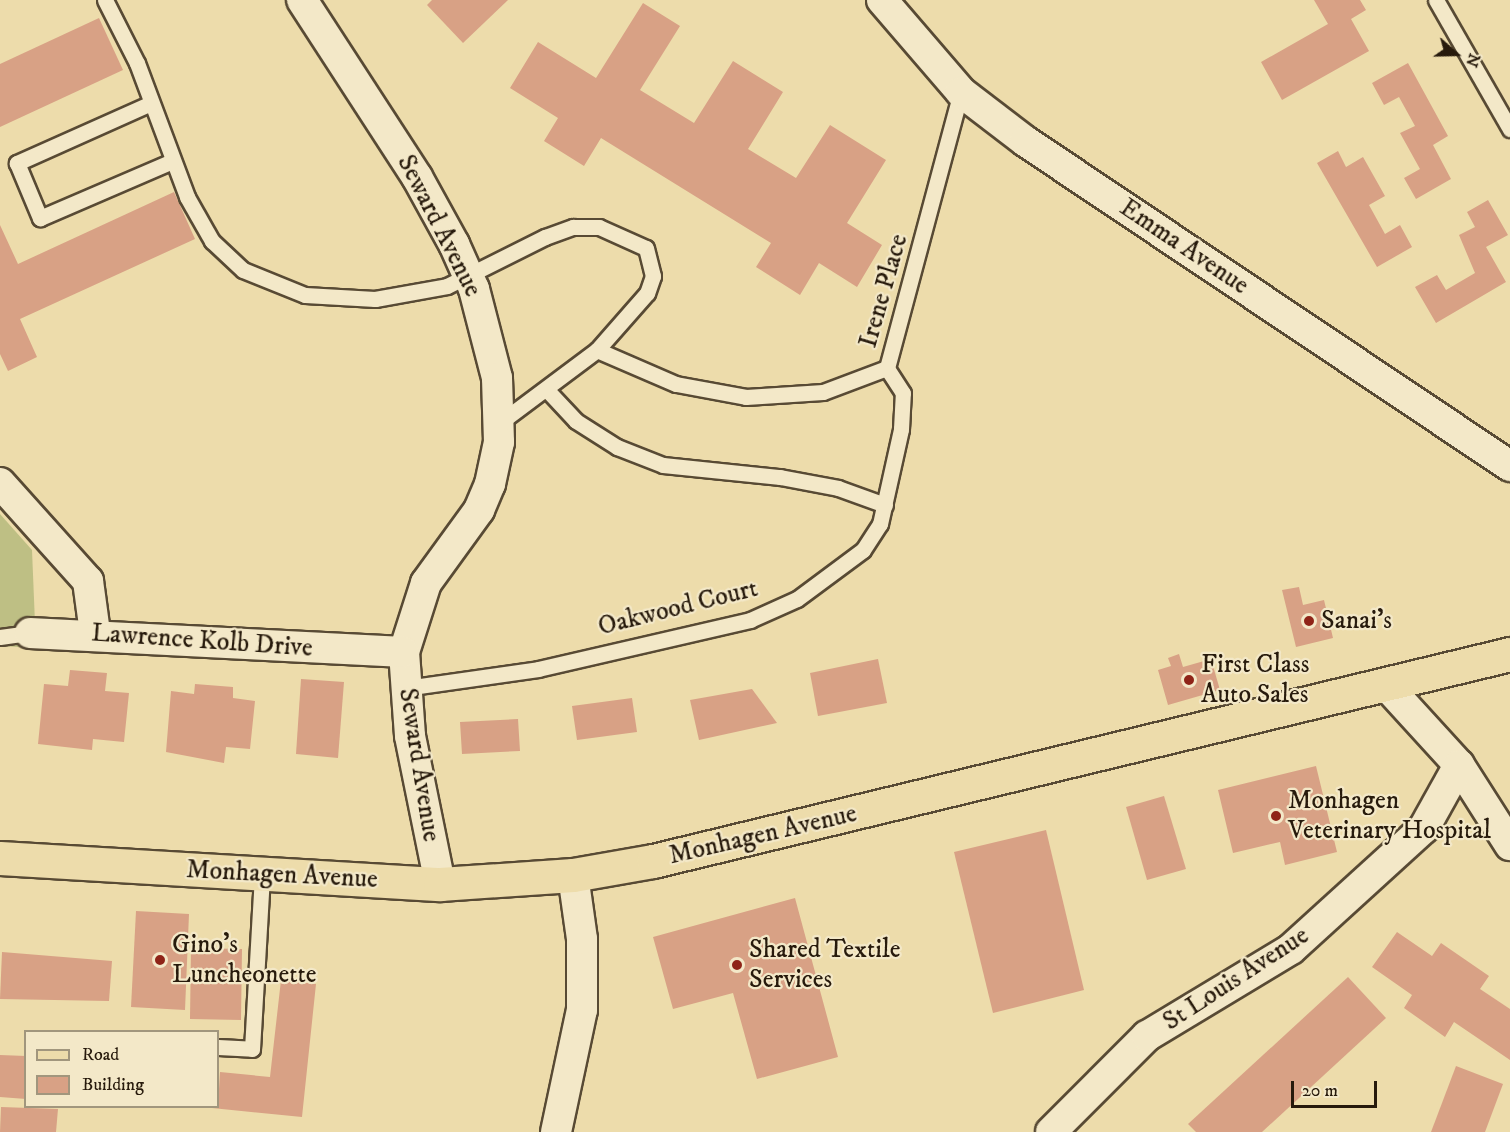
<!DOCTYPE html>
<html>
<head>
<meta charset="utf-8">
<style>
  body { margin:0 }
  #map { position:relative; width:1510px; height:1132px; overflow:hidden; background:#eddcab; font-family:"IM FELL DW Pica",serif }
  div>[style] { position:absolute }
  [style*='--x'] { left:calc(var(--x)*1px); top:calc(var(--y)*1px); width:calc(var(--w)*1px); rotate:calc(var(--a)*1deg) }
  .green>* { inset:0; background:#bebf84 }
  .building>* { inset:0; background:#d8a185 }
  .roads { filter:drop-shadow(2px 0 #584a34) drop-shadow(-2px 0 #584a34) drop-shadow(0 2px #584a34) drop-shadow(0 -2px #584a34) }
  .service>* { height:15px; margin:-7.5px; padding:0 7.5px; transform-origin:7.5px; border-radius:7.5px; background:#f3e8c8 }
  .minor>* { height:30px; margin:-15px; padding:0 15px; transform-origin:15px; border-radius:15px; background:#f3e8c8 }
  .primary>* { height:33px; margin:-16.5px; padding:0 16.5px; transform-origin:16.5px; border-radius:16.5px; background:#eddcab }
  .dots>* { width:16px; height:16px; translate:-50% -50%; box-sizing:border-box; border:3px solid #f3e8c8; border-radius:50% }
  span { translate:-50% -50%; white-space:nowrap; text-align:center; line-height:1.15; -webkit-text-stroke:4.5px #f3e8c8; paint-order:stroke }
  .street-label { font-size:26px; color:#271a0c }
  .poi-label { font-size:26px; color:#271a0c }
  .left { translate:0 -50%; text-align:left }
  .legend { position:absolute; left:24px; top:1030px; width:195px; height:78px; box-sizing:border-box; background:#f3e8c8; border:2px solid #a1967d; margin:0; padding:8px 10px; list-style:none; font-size:18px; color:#271a0c }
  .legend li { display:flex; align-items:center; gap:12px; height:30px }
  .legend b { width:30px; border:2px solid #a1967d }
  .north { position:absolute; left:1426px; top:24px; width:60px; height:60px; -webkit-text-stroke:4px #f3e8c8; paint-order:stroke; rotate:110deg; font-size:16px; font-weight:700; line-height:24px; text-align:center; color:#271a0c }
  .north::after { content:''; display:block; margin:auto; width:21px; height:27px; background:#271a0c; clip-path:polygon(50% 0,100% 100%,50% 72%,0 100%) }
  .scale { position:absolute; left:1291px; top:1081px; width:86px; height:27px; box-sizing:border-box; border:3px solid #271a0c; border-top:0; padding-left:8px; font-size:18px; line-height:21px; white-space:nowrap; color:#271a0c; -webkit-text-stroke:4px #f3e8c8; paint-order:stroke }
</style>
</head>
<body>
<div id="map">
  <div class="green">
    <i style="clip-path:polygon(0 514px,32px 550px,36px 648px,0 646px)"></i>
  </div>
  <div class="building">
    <i style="clip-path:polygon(432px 0,508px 0,463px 43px,427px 5px)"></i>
    <i style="clip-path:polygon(1314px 0,1360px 0,1366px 10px,1351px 19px,1369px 51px,1282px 100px,1261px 62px,1328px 24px)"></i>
    <i style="clip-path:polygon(643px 3px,680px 26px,640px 90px,694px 123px,733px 61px,783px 92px,748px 149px,796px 178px,830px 125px,886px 160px,847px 223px,882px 245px,857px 287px,819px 263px,800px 295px,756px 267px,771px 243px,601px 138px,584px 166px,544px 141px,558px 118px,510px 88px,538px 42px,596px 78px)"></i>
    <i style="clip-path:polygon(99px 18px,123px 70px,0 127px,0 64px)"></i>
    <i style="clip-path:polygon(1408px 63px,1448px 136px,1433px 145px,1451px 179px,1416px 199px,1404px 178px,1420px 169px,1400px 133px,1415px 126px,1399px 97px,1384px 105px,1372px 83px)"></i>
    <i style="clip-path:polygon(1338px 151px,1346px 167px,1363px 157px,1385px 196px,1369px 205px,1385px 234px,1400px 225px,1412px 247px,1377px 267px,1317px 163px)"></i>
    <i style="clip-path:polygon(174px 192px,195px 239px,20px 319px,37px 357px,8px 371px,0 354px,0 225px,18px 264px)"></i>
    <i style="clip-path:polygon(1488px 200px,1508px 235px,1486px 247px,1506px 282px,1436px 323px,1415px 287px,1437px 275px,1446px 290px,1475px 273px,1459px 235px,1475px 227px,1467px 212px)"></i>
    <i style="clip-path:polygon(1299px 587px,1303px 605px,1324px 600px,1333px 638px,1296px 647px,1282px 590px)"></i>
    <i style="clip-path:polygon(1179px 654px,1183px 667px,1211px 659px,1220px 690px,1168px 705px,1158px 670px,1171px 666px,1168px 658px)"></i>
    <i style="clip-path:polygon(878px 659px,887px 703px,818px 716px,810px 673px)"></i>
    <i style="clip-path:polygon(70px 670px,107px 673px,105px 691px,129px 693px,124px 742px,93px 739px,92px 750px,38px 744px,44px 684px,68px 686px)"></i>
    <i style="clip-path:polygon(301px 679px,344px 682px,338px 758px,296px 754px)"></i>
    <i style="clip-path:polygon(195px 684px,233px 687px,233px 698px,255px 701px,250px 749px,226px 747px,224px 763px,166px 752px,171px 691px,194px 694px)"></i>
    <i style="clip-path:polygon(752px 689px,777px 723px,699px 740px,690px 700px)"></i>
    <i style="clip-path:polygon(632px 698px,637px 732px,577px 740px,572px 706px)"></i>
    <i style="clip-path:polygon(518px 719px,520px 751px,462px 754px,460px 722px)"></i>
    <i style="clip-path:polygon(1316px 766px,1337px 852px,1285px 865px,1280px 842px,1233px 853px,1218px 790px)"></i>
    <i style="clip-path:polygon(1164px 796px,1186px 869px,1147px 880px,1126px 807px)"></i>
    <i style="clip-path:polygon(1046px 830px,1084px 990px,993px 1013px,954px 852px)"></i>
    <i style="clip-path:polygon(795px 898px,838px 1057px,757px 1079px,733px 993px,673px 1009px,653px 937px)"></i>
    <i style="clip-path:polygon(136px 911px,189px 914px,185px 1010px,131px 1007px)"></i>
    <i style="clip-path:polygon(1397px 932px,1432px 956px,1441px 943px,1489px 976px,1480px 989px,1510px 1009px,1510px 1060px,1454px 1022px,1445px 1037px,1404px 1008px,1412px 995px,1372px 967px)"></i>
    <i style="clip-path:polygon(191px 948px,242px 949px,241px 1020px,190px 1019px)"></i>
    <i style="clip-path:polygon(2px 952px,112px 961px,109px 1001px,0 999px)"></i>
    <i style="clip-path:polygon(1348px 977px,1386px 1018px,1262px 1132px,1196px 1132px,1188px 1124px)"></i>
    <i style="clip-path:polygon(281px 980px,316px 984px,302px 1117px,212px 1108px,218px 1106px,220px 1072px,270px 1077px)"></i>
    <i style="clip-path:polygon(0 1055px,26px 1056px,26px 1099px,0 1097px)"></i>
    <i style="clip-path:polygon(1456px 1066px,1503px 1084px,1485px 1132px,1431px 1132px)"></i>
    <i style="clip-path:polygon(1px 1107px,58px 1109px,56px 1132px,0 1132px)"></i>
  </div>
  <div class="roads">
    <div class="service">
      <i style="--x:105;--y:0;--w:71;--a:63.1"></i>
      <i style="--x:137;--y:63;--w:143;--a:69.5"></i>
      <i style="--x:187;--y:197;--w:51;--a:60.4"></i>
      <i style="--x:212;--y:241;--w:42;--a:43.1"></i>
      <i style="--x:243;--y:270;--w:67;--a:22"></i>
      <i style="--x:305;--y:295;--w:70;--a:3.3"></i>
      <i style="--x:375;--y:299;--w:73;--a:-10.2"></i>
      <i style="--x:447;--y:286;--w:110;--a:-26.6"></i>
      <i style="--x:545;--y:237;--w:30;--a:-20"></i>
      <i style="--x:573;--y:227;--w:26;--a:0"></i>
      <i style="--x:599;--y:227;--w:51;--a:24.1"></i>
      <i style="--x:646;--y:248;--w:29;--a:76"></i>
      <i style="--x:653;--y:276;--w:18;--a:109"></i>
      <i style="--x:647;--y:293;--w:76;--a:131.3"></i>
      <i style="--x:1436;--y:0;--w:149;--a:60.2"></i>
      <i style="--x:149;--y:104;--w:145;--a:155.9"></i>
      <i style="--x:17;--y:163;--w:60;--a:67.3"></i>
      <i style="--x:40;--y:218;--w:142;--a:-23.3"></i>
      <i style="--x:887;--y:368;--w:286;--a:-75"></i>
      <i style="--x:547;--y:390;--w:42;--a:46.9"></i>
      <i style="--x:576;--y:421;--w:49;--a:32.4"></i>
      <i style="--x:617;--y:447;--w:49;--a:21.4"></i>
      <i style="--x:663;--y:465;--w:118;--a:5.9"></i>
      <i style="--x:780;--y:477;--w:59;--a:10.7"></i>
      <i style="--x:838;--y:488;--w:50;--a:19.9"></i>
      <i style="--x:498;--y:424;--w:124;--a:-36.8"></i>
      <i style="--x:597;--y:350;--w:86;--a:23.3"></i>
      <i style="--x:676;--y:384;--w:71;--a:10.5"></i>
      <i style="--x:746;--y:397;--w:77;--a:-3.7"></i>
      <i style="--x:823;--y:392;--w:68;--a:-20.6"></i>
      <i style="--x:0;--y:637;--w:30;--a:-8"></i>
      <i style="--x:405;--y:688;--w:134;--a:-8.1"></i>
      <i style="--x:538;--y:669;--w:218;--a:-13"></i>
      <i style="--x:750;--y:620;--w:51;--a:-24.1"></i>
      <i style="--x:797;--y:599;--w:82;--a:-36.6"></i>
      <i style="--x:863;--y:550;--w:31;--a:-57"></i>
      <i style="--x:880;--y:524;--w:97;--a:-77.5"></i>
      <i style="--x:901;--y:429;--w:36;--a:-87"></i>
      <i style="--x:903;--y:393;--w:30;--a:-123"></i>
      <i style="--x:218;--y:1047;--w:34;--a:3"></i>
      <i style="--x:252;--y:1049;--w:175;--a:-86.7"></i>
    </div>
    <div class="minor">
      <i style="--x:302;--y:0;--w:211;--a:57"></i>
      <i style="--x:417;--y:177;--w:77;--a:61.1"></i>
      <i style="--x:454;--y:244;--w:49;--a:66"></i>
      <i style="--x:474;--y:289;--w:92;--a:75.5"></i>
      <i style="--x:497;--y:378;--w:64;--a:88.2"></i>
      <i style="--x:499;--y:442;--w:43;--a:102.1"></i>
      <i style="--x:490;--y:484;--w:28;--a:113"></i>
      <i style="--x:479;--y:510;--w:90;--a:126"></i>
      <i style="--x:426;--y:583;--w:72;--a:107.7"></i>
      <i style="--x:404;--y:652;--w:84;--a:85.9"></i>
      <i style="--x:410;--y:736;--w:151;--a:78.5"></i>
      <i style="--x:882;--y:0;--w:121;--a:49.3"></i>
      <i style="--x:961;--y:92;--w:81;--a:37.4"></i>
      <i style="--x:1025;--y:141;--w:584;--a:33.83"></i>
      <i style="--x:0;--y:483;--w:132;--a:48.1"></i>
      <i style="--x:88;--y:581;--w:52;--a:82.3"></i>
      <i style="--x:30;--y:633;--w:374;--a:2.9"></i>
      <i style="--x:1386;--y:685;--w:108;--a:47.6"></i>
      <i style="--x:1459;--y:765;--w:95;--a:57.5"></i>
      <i style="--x:556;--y:1132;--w:125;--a:-78"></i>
      <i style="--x:582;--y:1010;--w:71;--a:-90"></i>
      <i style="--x:582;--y:939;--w:65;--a:-98"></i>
      <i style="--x:1051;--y:1132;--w:136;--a:-45"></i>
      <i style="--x:1147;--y:1036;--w:168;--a:-31.1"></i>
      <i style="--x:1291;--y:949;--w:180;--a:-42.3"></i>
      <i style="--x:1424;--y:828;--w:72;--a:-60.9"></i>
    </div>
    <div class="primary">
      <i style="--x:0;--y:858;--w:441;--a:3.4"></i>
      <i style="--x:440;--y:884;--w:133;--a:-3.9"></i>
      <i style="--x:573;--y:875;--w:81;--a:-9.9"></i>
      <i style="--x:653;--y:861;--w:882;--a:-13.58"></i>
    </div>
  </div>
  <div class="dots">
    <i style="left:1309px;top:621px;background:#8f2418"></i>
    <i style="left:1189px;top:680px;background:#8f2418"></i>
    <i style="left:1276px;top:816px;background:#8f2418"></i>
    <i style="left:160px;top:960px;background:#8f2418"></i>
    <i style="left:737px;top:965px;background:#8f2418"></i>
  </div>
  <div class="street-label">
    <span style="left:439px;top:226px;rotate:63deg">Seward Avenue</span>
    <span style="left:1184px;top:247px;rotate:34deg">Emma Avenue</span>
    <span style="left:884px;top:291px;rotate:-74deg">Irene Place</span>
    <span style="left:678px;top:608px;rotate:-14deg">Oakwood Court</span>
    <span style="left:202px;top:641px;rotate:4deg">Lawrence Kolb Drive</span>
    <span style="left:419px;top:765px;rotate:81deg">Seward Avenue</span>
    <span style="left:763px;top:835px;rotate:-13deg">Monhagen Avenue</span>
    <span style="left:282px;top:875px;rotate:3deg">Monhagen Avenue</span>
    <span style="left:1236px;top:979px;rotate:-33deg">St Louis Avenue</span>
  </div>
  <div class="poi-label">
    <span class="left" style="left:1321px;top:621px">Sanai's</span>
    <span class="left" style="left:1201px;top:680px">First Class<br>Auto Sales</span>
    <span class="left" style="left:1288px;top:816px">Monhagen<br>Veterinary Hospital</span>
    <span class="left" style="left:172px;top:960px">Gino's<br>Luncheonette</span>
    <span class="left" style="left:749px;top:965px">Shared Textile<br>Services</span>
  </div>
  <ul class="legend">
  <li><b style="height:8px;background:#eddcab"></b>Road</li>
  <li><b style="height:16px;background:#d8a185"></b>Building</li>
  </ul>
  <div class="north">N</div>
  <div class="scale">20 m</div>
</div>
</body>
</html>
